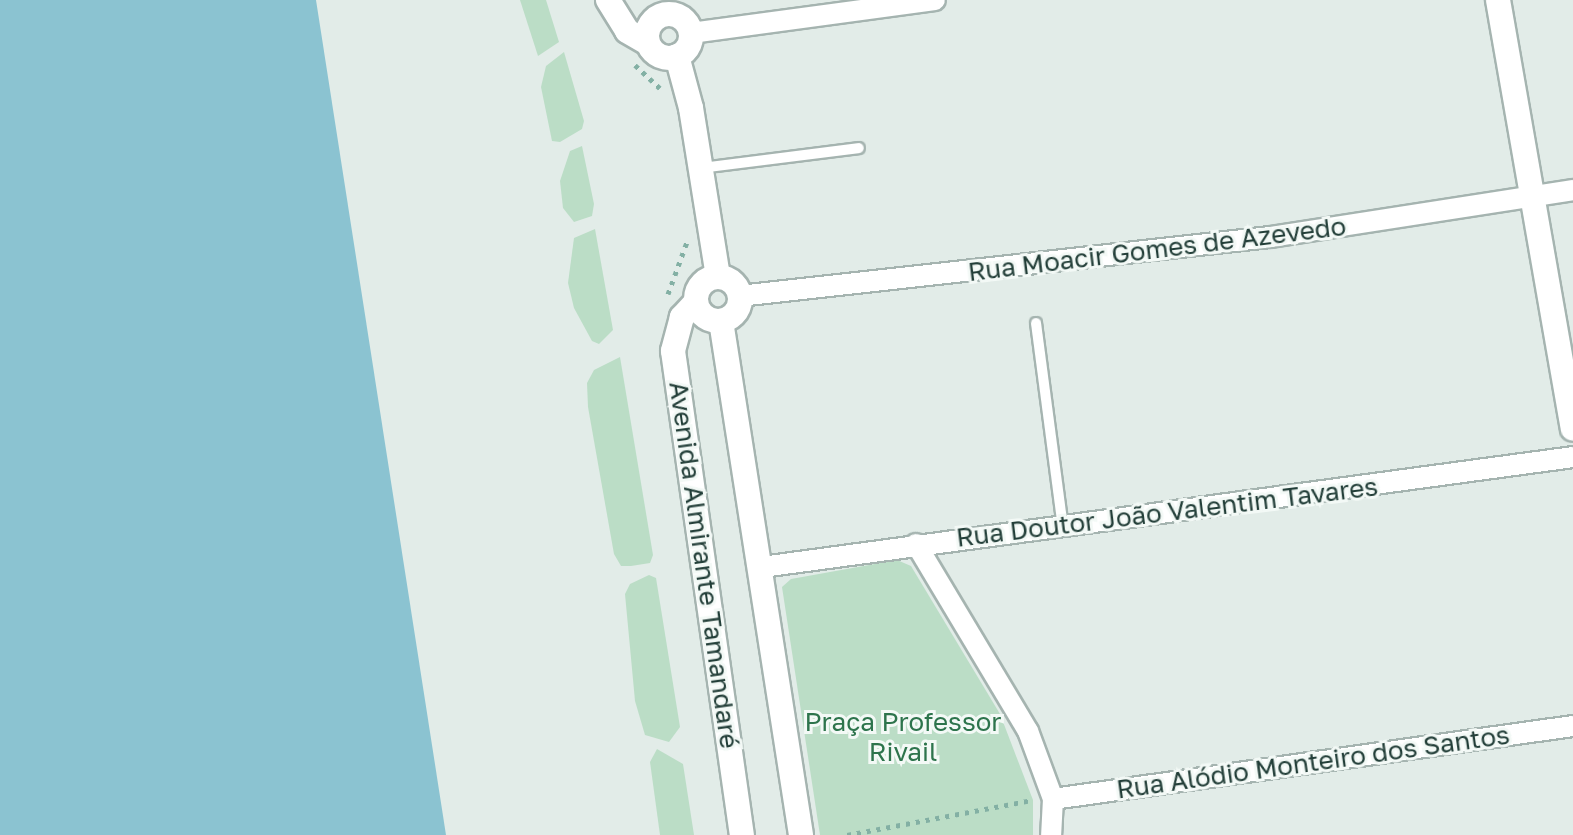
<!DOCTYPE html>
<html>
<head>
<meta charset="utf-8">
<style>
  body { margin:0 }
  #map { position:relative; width:1573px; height:835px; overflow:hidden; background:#e2ece8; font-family:"Golos Text",sans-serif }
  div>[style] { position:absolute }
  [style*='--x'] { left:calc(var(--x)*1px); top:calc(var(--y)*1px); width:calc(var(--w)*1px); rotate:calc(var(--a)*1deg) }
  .green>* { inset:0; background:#bbddc6 }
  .water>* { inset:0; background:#8bc3d1 }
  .path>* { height:5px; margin-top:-2.5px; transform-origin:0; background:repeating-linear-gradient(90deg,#83b0a4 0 4px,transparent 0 10px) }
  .roads { filter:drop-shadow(2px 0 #a5b4b0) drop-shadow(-2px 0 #a5b4b0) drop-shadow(0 2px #a5b4b0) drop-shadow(0 -2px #a5b4b0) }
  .service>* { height:10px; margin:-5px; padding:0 5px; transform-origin:5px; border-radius:5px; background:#fff }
  .minor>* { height:20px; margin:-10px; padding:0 10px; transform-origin:10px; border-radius:10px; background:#fff }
  .tertiary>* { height:24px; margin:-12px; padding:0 12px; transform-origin:12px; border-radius:12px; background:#fff }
  .tertiary>.ring { margin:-12px; padding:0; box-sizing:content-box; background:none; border:24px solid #fff; border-radius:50% }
  span { translate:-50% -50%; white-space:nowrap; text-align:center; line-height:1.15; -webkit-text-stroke:6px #f3f9f6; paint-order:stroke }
  .street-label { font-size:26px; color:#223e38 }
  .park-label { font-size:26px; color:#2d744c }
</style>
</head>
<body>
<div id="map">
  <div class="green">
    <i style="clip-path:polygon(520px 0,546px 0,559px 42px,538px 56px)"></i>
    <i style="clip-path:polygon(564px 52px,584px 121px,582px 129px,560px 142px,552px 141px,541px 87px,546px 66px)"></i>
    <i style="clip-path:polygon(582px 146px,594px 204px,592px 216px,574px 222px,563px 208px,560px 181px,570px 151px)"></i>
    <i style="clip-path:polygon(595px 229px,613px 330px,599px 344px,592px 341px,574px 308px,568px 283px,574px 238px)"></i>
    <i style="clip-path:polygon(620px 357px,653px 555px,650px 563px,631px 566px,621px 566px,614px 554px,588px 407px,587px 383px,594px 370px)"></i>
    <i style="clip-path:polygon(897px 560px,911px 566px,1000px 714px,1033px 800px,1033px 835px,820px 835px,782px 587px,791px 579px)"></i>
    <i style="clip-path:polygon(649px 575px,656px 578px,680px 727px,669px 742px,645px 735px,635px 701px,625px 594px,630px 584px)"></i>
    <i style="clip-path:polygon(657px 749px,683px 764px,694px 835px,660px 835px,650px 762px)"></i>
  </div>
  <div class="water">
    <i style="clip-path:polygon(0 0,316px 0,446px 835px,0 835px)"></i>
  </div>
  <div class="path">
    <i style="--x:635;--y:65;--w:34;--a:43"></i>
    <i style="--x:668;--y:294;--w:59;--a:-70"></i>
    <i style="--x:847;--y:835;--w:188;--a:-10.7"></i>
  </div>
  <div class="roads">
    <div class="service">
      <i style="--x:701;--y:168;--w:159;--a:-7.2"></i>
      <i style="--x:1036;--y:323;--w:206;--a:82.5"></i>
    </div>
    <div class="minor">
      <i style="--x:691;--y:33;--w:246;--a:-7.7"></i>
      <i style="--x:739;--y:296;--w:534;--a:-6.34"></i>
      <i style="--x:1270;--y:237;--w:307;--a:-8.8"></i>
      <i style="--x:916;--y:544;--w:218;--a:59.1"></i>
      <i style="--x:1028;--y:731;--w:72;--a:69.8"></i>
      <i style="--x:1053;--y:799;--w:36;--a:93"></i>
      <i style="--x:762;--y:567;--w:818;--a:-7.72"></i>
      <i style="--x:1053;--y:799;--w:525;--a:-7.99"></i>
    </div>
    <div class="tertiary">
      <i style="--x:608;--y:0;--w:36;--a:58"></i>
      <i style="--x:627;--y:31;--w:24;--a:30"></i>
      <i style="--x:1498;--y:0;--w:435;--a:80.1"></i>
      <i class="ring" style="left:647px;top:14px;width:20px;height:20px"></i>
      <i style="--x:677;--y:56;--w:54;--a:74.9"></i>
      <i style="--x:691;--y:108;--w:170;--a:80.9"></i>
      <i class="ring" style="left:696px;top:277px;width:20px;height:20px"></i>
      <i style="--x:696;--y:302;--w:21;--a:133"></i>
      <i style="--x:682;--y:317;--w:35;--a:105"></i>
      <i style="--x:673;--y:351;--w:489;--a:81.9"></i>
      <i style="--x:721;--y:321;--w:520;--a:81.15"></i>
    </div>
  </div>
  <div class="street-label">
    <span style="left:1157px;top:249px;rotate:-7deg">Rua Moacir Gomes de Azevedo</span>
    <span style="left:1167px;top:512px;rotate:-7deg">Rua Doutor João Valentim Tavares</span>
    <span style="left:704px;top:565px;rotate:82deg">Avenida Almirante Tamandaré</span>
    <span style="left:1313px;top:762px;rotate:-8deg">Rua Alódio Monteiro dos Santos</span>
  </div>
  <div class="park-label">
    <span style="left:903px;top:737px">Praça Professor<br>Rivail</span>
  </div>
</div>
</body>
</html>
